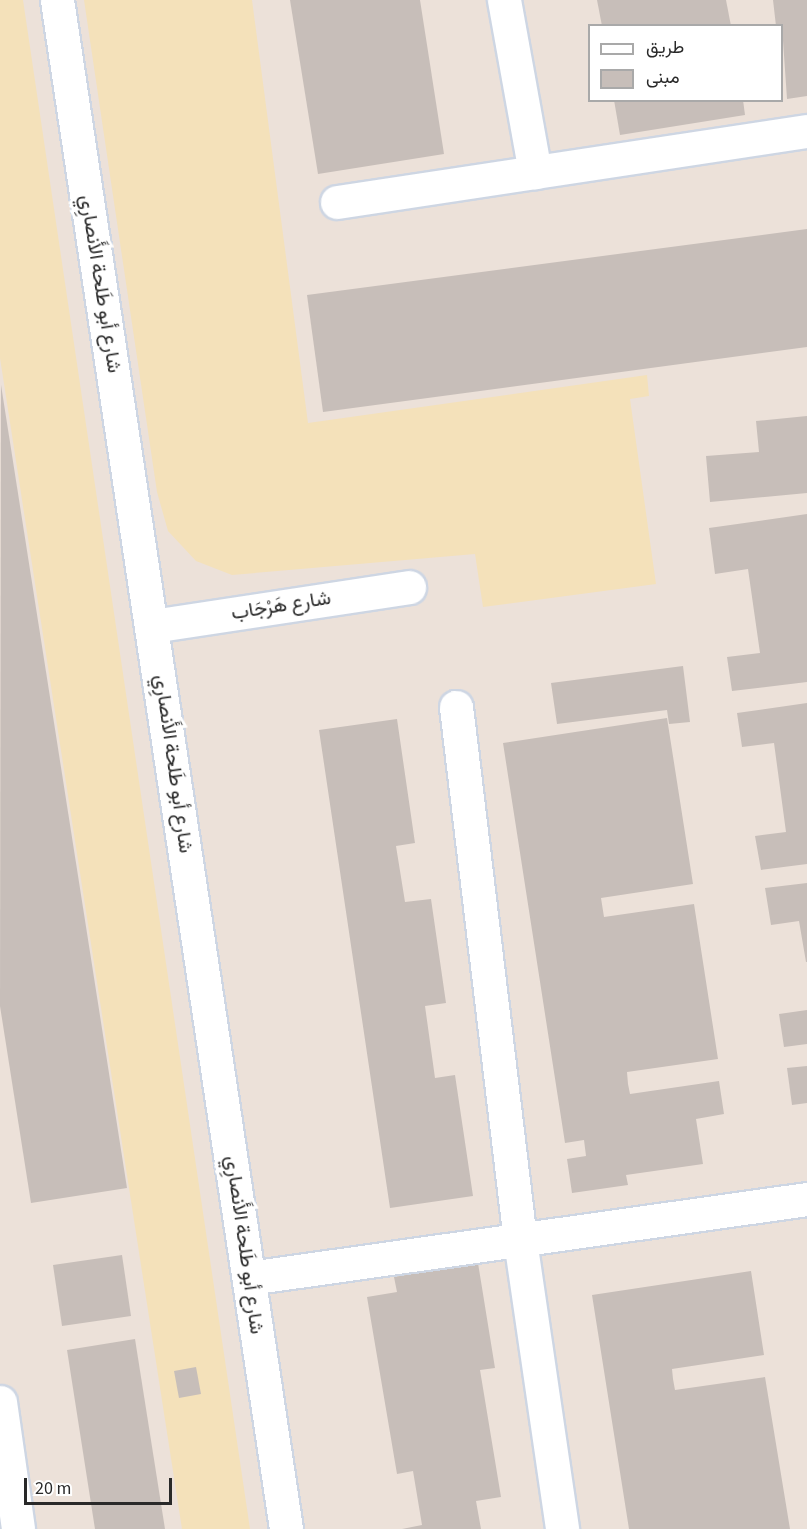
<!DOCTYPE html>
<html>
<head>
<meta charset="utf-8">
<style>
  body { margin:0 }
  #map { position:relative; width:807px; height:1529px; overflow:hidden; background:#ece1d9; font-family:"Source Sans 3",Vazirmatn,sans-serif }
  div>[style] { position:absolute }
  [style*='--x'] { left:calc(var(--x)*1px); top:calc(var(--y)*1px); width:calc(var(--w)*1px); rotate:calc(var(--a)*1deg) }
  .sand>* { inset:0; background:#f4e1ba }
  .building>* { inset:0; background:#c7beb9 }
  .roads { filter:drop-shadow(2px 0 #ced6e3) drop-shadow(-2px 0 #ced6e3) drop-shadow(0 2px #ced6e3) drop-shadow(0 -2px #ced6e3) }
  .street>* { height:33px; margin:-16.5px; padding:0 16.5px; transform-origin:16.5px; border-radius:16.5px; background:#fff }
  span { translate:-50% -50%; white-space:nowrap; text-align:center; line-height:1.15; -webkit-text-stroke:6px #fff; paint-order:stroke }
  .street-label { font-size:20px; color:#292929 }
  .legend { position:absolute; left:588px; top:24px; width:195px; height:78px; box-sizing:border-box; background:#fff; border:2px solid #a9a9a9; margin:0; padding:8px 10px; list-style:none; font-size:18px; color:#292929 }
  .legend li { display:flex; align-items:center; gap:12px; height:30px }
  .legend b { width:30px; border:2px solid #a9a9a9 }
  .scale { position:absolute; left:24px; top:1478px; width:148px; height:27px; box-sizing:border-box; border:3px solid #292929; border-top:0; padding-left:8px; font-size:18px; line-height:21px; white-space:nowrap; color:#292929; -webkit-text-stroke:4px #fff; paint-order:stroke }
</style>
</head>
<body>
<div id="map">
  <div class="sand">
    <i style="clip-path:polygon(0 0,23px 0,250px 1529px,182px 1529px,0 358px)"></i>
    <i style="clip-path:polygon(84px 0,252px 0,308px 423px,647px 375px,649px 396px,630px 399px,656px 584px,483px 607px,475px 554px,232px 575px,196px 561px,168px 531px,157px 492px)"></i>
  </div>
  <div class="building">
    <i style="clip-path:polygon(290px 0,420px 0,444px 154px,318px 174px)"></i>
    <i style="clip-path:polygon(597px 0,726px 0,731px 26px,602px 26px)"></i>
    <i style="clip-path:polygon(773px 0,807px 0,807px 96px,787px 99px,782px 26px,776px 26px)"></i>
    <i style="clip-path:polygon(614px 100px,743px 100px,745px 115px,620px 135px)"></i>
    <i style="clip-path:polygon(807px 229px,807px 347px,323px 412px,307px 295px)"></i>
    <i style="clip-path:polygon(1px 385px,127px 1188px,31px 1203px,0 1006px)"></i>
    <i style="clip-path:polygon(807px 416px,807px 493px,710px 502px,706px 456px,759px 452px,756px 421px)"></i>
    <i style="clip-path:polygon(807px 514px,807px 682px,732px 691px,727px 657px,760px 653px,748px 569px,715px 574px,709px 528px)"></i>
    <i style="clip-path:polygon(683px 666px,690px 722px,669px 724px,667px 710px,557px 724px,551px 683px)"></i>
    <i style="clip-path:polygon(807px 703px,807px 864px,761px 870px,755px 836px,786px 832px,774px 743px,742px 747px,737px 713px)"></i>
    <i style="clip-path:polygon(667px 718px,693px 884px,601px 898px,604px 917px,694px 904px,718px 1059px,627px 1072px,628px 1084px,630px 1094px,719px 1081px,724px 1114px,696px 1119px,703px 1164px,626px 1175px,628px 1185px,572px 1193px,567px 1159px,586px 1156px,584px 1140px,565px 1143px,503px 743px)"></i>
    <i style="clip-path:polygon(397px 719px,415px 843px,396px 846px,405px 902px,431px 899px,446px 1003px,425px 1006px,435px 1078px,455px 1075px,473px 1196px,390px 1208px,319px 730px)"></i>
    <i style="clip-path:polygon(807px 883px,807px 962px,806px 962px,799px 921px,771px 925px,765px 888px)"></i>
    <i style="clip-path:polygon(807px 1010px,807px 1044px,784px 1047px,779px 1014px)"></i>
    <i style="clip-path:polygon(807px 1066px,807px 1103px,792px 1105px,787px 1068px)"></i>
    <i style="clip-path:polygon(122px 1255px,131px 1316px,62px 1326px,53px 1265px)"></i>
    <i style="clip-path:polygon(478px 1263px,495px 1368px,480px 1370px,501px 1497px,476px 1501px,481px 1529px,402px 1529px,422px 1525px,413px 1471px,397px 1474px,367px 1297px,397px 1292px,394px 1277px)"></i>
    <i style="clip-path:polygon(751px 1271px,764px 1355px,672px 1369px,673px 1379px,675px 1390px,765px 1377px,790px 1529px,629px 1529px,592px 1295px)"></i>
    <i style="clip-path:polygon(135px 1339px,165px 1529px,95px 1529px,67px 1350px)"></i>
    <i style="clip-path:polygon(196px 1367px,201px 1394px,179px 1398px,174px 1371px)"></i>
  </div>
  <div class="roads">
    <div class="street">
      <i style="--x:57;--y:0;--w:1546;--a:81.48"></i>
      <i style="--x:504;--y:0;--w:175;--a:79.8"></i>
      <i style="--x:337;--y:202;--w:475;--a:-8.6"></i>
      <i style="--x:152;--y:626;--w:260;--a:-8.6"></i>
      <i style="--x:456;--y:707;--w:537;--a:83.15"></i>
      <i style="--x:520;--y:1240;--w:292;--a:81.7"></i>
      <i style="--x:249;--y:1278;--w:564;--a:-8.06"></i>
      <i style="--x:0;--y:1402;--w:128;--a:81.9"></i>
    </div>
  </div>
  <div class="street-label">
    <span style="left:100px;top:284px;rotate:81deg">شارع أبو طَلحة الأَنصارِي</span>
    <span style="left:281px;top:606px;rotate:-9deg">شارع هَرْجَاب</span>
    <span style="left:173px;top:764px;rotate:82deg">شارع أبو طَلحة الأَنصارِي</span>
    <span style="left:244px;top:1245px;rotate:82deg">شارع أبو طَلحة الأَنصارِي</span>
  </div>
  <ul class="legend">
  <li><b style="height:8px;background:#fff"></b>طريق</li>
  <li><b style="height:16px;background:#c7beb9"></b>مبنى</li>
  </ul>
  <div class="scale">20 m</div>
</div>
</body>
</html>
